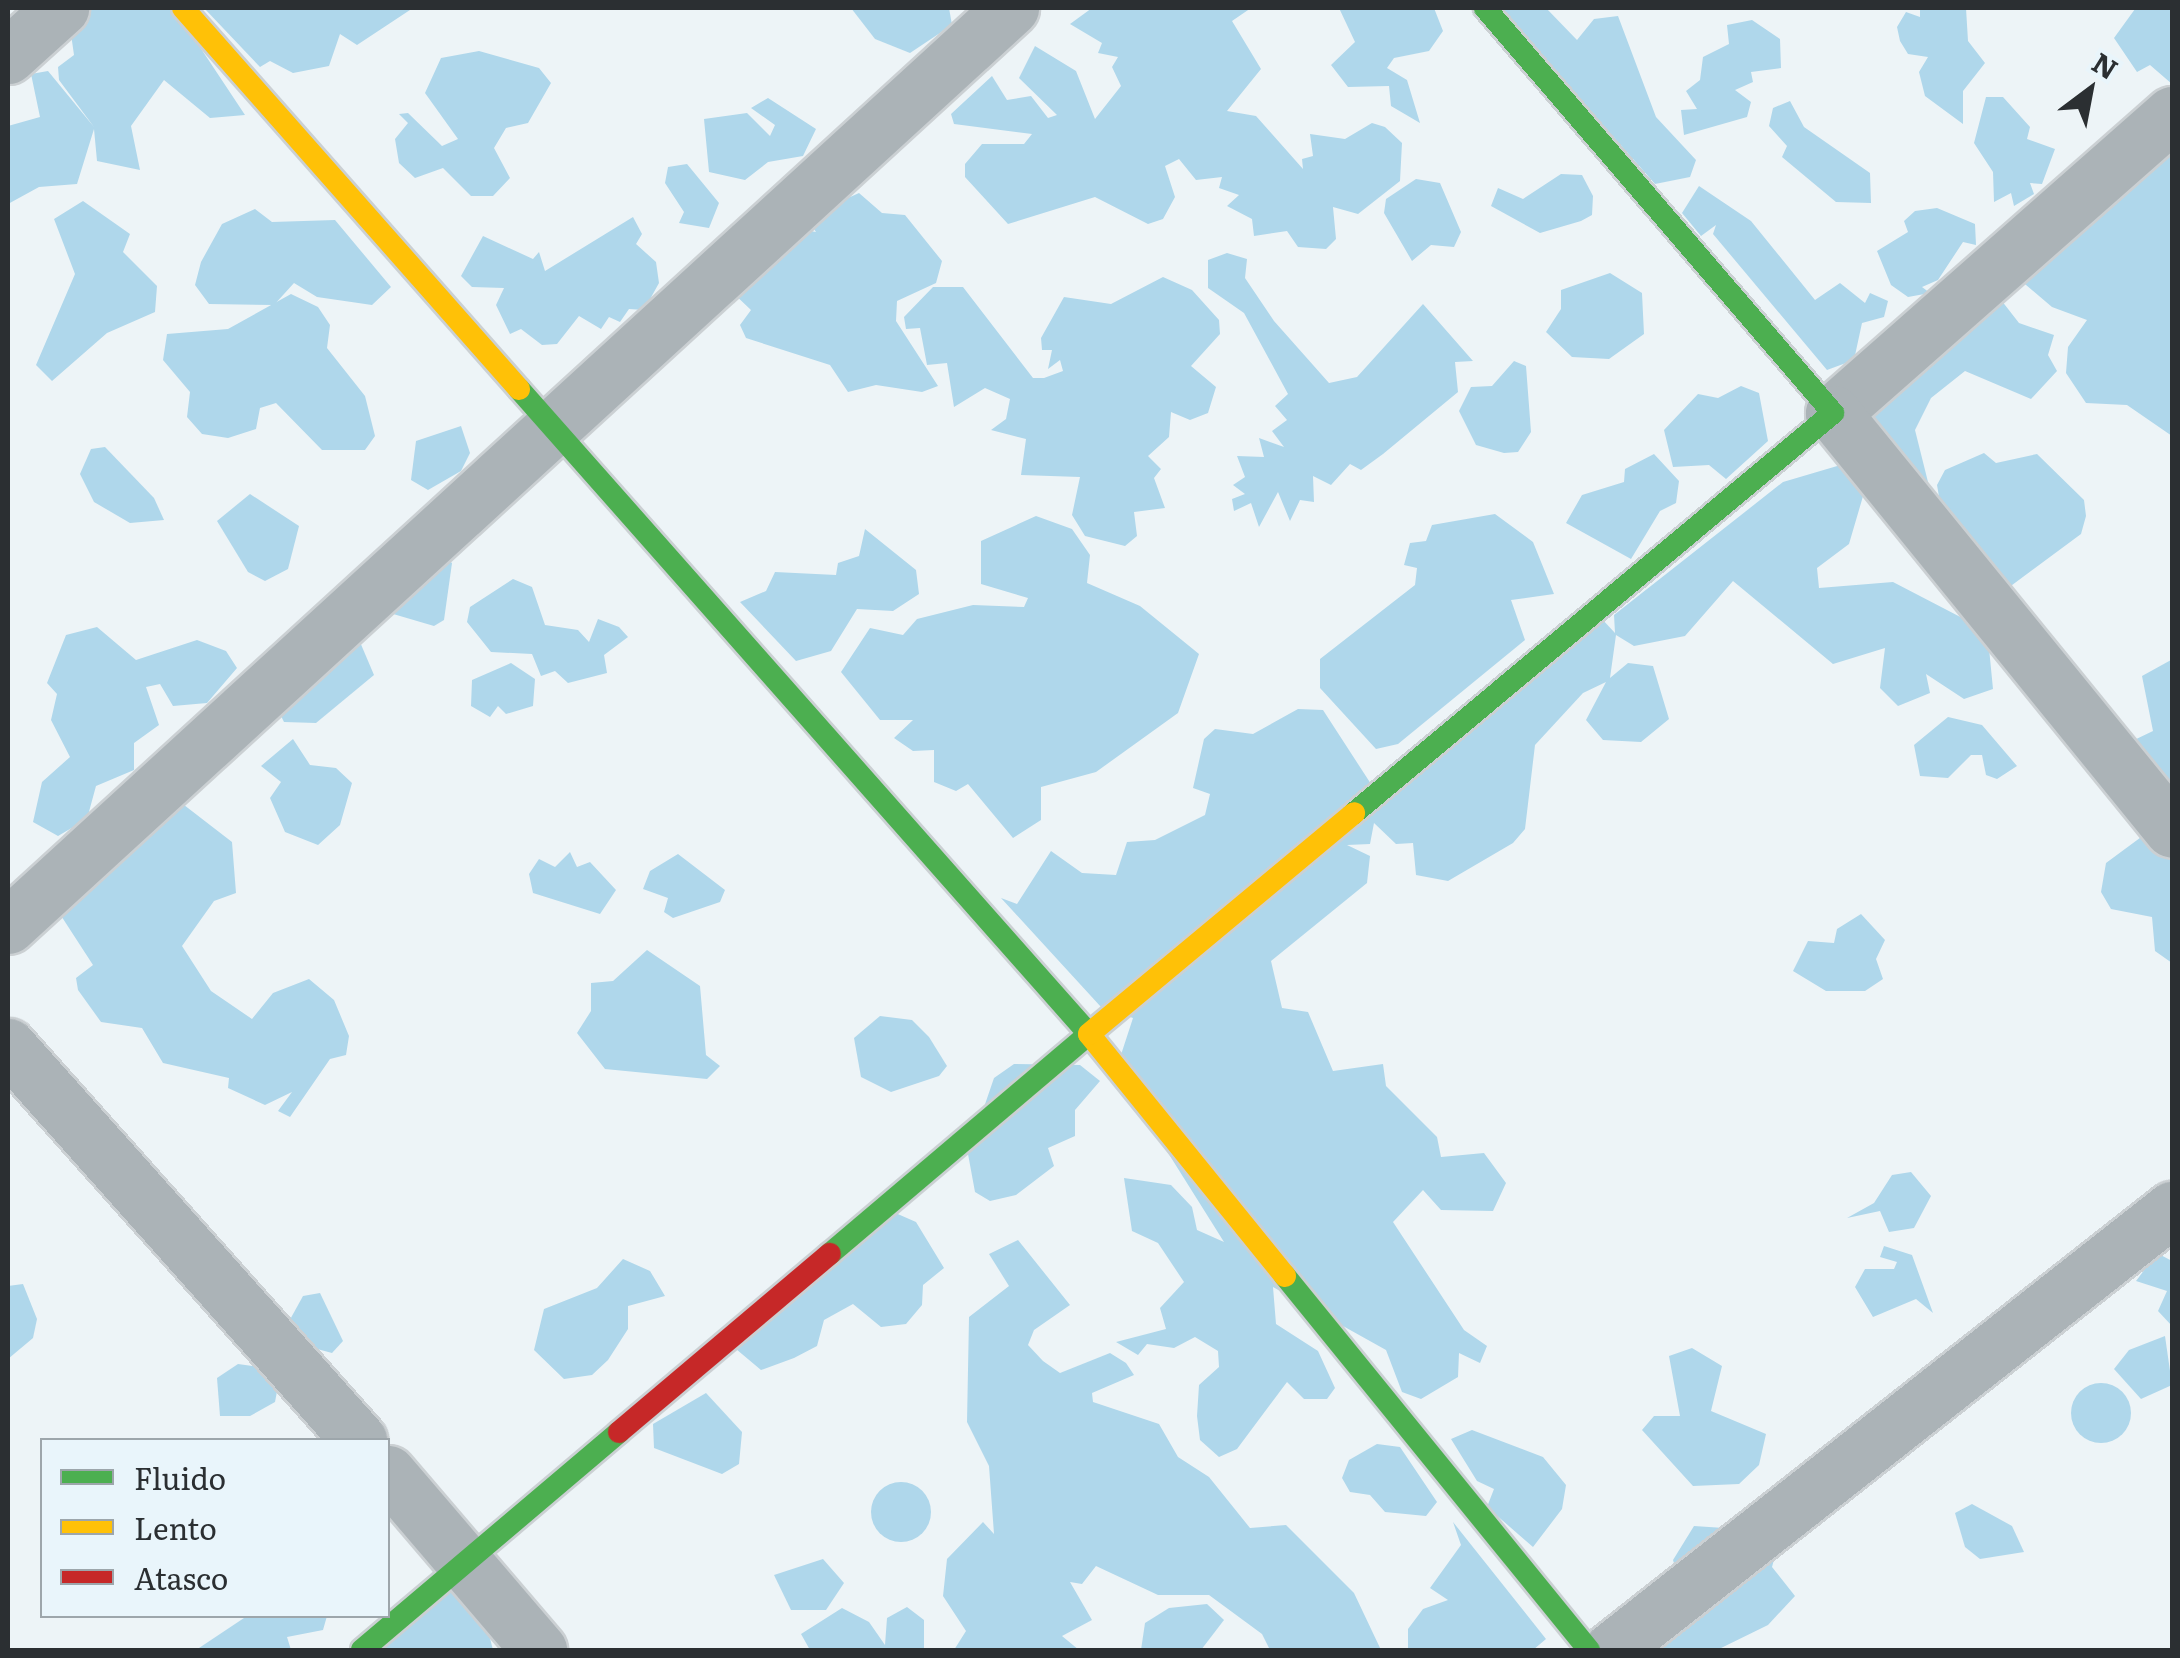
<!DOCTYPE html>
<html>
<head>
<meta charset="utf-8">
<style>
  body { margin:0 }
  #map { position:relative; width:2180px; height:1658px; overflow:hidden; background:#edf4f7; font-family:Literata,serif }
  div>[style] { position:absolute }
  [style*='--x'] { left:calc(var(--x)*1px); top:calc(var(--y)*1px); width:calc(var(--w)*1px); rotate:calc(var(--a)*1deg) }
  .forest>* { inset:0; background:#afd7eb }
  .round { border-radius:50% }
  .roads { filter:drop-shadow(2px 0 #cbd0d3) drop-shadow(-2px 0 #cbd0d3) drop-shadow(0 2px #cbd0d3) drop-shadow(0 -2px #cbd0d3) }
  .street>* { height:55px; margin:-27.5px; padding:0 27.5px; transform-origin:27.5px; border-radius:27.5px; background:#abb3b7 }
  .fast>* { height:22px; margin:-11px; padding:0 11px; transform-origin:11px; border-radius:11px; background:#4caf50 }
  .slow>* { height:22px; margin:-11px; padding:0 11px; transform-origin:11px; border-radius:11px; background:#ffc107 }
  .jam>* { height:22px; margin:-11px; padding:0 11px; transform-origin:11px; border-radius:11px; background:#c62828 }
  span { translate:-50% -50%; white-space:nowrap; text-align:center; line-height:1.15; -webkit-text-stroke:8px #e9f5fb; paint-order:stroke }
  .frame { position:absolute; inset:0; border:10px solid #2b2f32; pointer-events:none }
  .legend { position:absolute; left:40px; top:1438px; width:350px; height:180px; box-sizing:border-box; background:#e9f5fb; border:2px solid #9da6ab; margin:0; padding:12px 18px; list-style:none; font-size:30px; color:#2b2f32 }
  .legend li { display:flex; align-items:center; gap:20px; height:50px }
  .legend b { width:50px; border:2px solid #9da6ab }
  .north { position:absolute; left:2040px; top:40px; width:100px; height:100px; -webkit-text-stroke:8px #e9f5fb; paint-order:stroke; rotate:32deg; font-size:28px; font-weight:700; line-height:40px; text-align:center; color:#2b2f32 }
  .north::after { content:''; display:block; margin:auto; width:35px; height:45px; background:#2b2f32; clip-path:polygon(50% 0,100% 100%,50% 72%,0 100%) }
</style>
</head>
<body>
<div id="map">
  <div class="forest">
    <i style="clip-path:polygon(50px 8px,174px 8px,245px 115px,210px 118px,164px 80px,131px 126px,140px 170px,97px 161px,94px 129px,77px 184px,39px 187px,8px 204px,8px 126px,40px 117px,31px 74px,48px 71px,94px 127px,59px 80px,58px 67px,74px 55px,71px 34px)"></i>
    <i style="clip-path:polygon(204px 8px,413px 8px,357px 45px,340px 34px,329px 66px,293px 73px,270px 61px,260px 67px)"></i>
    <i style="clip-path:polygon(851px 8px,949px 8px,952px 25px,910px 53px,875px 39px)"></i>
    <i style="clip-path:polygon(1092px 8px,1251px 8px,1232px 21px,1261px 69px,1227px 111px,1256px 116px,1303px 169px,1302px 159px,1313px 156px,1310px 134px,1345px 139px,1372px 123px,1385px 127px,1402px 143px,1400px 181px,1358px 214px,1333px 207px,1336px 239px,1326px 249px,1298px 247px,1287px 231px,1254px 236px,1252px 219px,1227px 206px,1239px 195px,1219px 188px,1222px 177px,1196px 180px,1179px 159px,1165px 166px,1175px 197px,1163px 219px,1148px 224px,1095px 197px,1008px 224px,965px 177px,965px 164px,982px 144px,1024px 144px,1032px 134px,954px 124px,951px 114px,992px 76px,1007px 100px,1031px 96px,1048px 118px,1057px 115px,1019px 78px,1035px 46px,1076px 71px,1095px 119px,1121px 86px,1112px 67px,1118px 57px,1098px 53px,1102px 43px,1070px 24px)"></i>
    <i style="clip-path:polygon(1339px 8px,1434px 8px,1443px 31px,1429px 51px,1394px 58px,1387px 68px,1407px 80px,1420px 123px,1391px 106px,1389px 86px,1348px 87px,1331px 65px,1355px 42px)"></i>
    <i style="clip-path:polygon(1500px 8px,1546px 8px,1577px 40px,1594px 19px,1618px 16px,1656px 117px,1696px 160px,1690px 177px,1655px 184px)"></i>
    <i style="clip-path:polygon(1920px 8px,1966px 8px,1968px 41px,1985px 63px,1963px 91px,1963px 124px,1925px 96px,1919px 72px,1928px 57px,1908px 54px,1900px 41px,1897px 27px,1906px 12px,1920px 17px)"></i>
    <i style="clip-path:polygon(2172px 8px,2172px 84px,2150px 65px,2137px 72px,2114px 38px,2135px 9px)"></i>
    <i style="clip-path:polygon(1752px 20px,1780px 39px,1781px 68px,1751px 72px,1753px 82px,1735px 90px,1751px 102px,1747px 117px,1684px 135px,1681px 110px,1697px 109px,1686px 91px,1700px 80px,1703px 57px,1729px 44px,1727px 25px)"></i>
    <i style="clip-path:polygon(479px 51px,539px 68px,551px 83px,528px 123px,506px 128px,494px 148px,510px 178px,493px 196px,471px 196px,443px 168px,415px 178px,399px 163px,395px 139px,408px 123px,399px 114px,408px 113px,442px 146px,458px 139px,425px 93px,441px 58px)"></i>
    <i style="clip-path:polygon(1986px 97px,2003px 97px,2030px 127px,2027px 139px,2055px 149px,2042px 184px,2030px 183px,2034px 194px,2014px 206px,2011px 193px,1994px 202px,1993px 172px,1974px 143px)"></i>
    <i style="clip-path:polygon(768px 98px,816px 129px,803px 156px,768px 162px,745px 180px,709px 172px,704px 119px,747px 113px,770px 136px,775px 125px,751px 108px)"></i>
    <i style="clip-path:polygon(1790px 101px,1804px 127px,1870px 173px,1871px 203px,1836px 202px,1782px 157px,1787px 146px,1769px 126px,1773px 108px)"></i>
    <i style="clip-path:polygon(2172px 124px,2172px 436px,2127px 405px,2086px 403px,2066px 373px,2068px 347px,2087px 320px,2052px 307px,2019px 279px)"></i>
    <i style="clip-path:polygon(687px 164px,719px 203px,709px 228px,679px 223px,684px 212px,665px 183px,668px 167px)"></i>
    <i style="clip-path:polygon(1561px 174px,1582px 175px,1593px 196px,1592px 215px,1581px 221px,1540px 233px,1491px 206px,1498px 188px,1523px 199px)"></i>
    <i style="clip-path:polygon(1416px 179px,1440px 183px,1461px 232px,1454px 247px,1431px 245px,1412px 261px,1384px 213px,1386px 199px)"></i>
    <i style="clip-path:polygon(1699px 186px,1751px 221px,1815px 300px,1840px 283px,1865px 303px,1870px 293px,1888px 301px,1884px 317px,1862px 323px,1854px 360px,1827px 370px,1713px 234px,1716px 225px,1701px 236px,1682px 213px)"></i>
    <i style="clip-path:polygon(859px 193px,882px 213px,905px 215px,942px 261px,936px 283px,897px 301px,896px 321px,938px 386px,922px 392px,876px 385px,848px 392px,830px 365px,746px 338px,740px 325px,751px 310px,730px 290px,799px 229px,816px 232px,806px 217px)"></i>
    <i style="clip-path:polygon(83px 201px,130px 234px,123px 252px,157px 286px,155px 312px,107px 333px,52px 381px,36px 365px,75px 274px,54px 219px)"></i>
    <i style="clip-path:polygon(1937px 208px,1975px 224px,1976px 245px,1963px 242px,1938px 280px,1922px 287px,1930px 293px,1908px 297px,1891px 285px,1877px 251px,1908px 232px,1904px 221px,1915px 211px)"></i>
    <i style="clip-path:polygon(255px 209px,272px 222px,335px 220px,391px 287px,372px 305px,317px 297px,294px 283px,274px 305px,209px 304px,195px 285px,201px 262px,222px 224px)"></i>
    <i style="clip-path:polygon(633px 217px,642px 234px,636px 244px,656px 262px,659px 283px,644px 310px,629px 309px,620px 322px,609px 317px,601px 329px,579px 316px,557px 344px,542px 345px,521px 329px,510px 334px,496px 305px,504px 288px,472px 287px,461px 276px,483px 236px,533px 259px,539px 252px,545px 271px)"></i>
    <i style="clip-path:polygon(1227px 253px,1247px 259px,1245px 278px,1274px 321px,1329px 383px,1357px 377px,1423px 304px,1473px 361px,1455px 362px,1458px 392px,1383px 454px,1361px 470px,1350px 464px,1331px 485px,1313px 476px,1314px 502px,1300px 500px,1290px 521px,1278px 492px,1259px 527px,1251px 503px,1234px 511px,1232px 499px,1245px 494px,1233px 485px,1245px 477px,1237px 456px,1264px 457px,1259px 438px,1284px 447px,1272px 431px,1287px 420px,1275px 406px,1288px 394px,1244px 313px,1208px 288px,1208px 260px)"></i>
    <i style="clip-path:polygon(1610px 273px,1642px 293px,1644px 334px,1609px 359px,1572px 357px,1546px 332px,1561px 309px,1561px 290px)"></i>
    <i style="clip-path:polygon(1163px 277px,1192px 290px,1219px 320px,1220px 334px,1191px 366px,1216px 387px,1208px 413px,1190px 420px,1171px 412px,1169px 437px,1148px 456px,1161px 469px,1154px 478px,1165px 508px,1134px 512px,1137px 536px,1125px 546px,1085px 536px,1072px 515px,1080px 477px,1021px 475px,1026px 439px,991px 430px,1006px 419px,1010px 399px,985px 388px,954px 407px,947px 363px,927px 365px,920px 328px,906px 329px,904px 317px,933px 287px,963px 287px,1033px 378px,1044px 378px,1063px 371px,1060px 360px,1048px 369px,1052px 350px,1042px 350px,1041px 338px,1064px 297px,1111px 304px)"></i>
    <i style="clip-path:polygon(291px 294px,318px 307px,330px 325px,327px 348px,365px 396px,375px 436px,365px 450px,322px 450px,276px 403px,260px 408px,256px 429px,228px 438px,202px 434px,187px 417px,190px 392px,163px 360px,167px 334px,228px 329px)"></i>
    <i style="clip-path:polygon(1998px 296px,2019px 323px,2054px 335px,2048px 355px,2057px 371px,2031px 399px,1965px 371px,1931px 398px,1915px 430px,1932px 498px,1860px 415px)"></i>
    <i style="clip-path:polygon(1514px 361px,1526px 366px,1531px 432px,1518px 452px,1504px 453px,1476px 445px,1459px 411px,1471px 387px,1492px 386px)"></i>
    <i style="clip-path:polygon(1741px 386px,1759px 393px,1768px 441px,1726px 479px,1709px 465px,1673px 467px,1664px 430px,1698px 394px,1718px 398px)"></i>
    <i style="clip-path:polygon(461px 426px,470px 453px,461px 471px,428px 490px,411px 480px,416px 441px)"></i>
    <i style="clip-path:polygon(105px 447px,154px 498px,164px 520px,130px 523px,94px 502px,80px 474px,91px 449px)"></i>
    <i style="clip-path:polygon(1984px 453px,1996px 463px,2037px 454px,2084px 500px,2086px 516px,2081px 534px,1996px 597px,1941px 508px,1937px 485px,1945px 470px)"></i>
    <i style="clip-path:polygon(1654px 454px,1679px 481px,1676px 503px,1660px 511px,1631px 559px,1566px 523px,1582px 495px,1624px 482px,1625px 469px)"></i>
    <i style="clip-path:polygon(1844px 464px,1866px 486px,1849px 544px,1817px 568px,1819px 588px,1893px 582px,1970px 622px,1988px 638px,1993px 689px,1964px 699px,1926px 674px,1930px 693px,1898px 706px,1880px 688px,1885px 648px,1833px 664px,1733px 581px,1685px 636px,1634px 646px,1616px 635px,1610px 678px,1628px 663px,1653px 666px,1669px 719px,1641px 742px,1603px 740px,1586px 720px,1606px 682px,1583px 693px,1535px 745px,1525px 829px,1513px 843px,1448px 881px,1416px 875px,1413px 843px,1396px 844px,1374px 823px,1370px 844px,1347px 845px,1370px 856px,1367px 883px,1271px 961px,1282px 1008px,1308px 1012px,1333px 1071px,1383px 1064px,1386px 1086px,1437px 1137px,1441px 1157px,1484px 1153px,1506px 1183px,1493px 1211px,1441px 1210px,1423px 1190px,1393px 1222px,1464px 1330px,1487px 1346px,1480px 1363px,1459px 1353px,1458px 1377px,1421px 1399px,1402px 1392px,1386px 1350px,1273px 1287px,1276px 1324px,1318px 1351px,1335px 1388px,1327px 1399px,1304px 1399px,1287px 1382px,1237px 1449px,1219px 1457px,1200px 1440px,1197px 1416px,1199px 1385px,1219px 1367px,1218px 1351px,1195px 1337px,1174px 1348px,1147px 1344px,1138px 1355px,1116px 1342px,1166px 1329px,1160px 1308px,1184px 1282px,1158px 1243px,1132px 1231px,1124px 1178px,1171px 1185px,1192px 1207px,1197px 1230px,1224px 1242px,1116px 1070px,1133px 1018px,1101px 1007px,1001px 898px,1017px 904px,1051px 851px,1082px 873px,1116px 875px,1127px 842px,1155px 840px,1205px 815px,1210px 794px,1193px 788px,1204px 739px,1215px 729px,1253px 734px,1298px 709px,1323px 710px,1371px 784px,1601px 618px,1615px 633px,1614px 615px,1783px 482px)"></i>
    <i style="clip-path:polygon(250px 494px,299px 526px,288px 569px,265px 581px,248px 572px,217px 521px)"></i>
    <i style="clip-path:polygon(1495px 514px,1533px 542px,1554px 594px,1511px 600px,1525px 640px,1398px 744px,1376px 749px,1320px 688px,1320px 659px,1415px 585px,1417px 568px,1404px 565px,1410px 543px,1426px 541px,1432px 525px)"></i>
    <i style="clip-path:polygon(1036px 516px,1072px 529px,1090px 555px,1087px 583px,1140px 606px,1199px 654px,1178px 713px,1096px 772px,1041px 787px,1041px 820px,1013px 838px,968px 784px,956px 791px,934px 782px,934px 750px,913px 751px,894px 738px,913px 720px,880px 720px,841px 672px,870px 628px,903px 635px,917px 619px,973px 605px,1024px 607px,1028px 598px,981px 584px,981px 541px)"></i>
    <i style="clip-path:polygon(865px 529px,916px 570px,919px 594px,893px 611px,857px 609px,831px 651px,796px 661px,740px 602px,766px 591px,775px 572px,836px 575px,838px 563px,859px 556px)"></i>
    <i style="clip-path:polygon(439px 554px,452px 563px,444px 620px,434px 626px,383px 611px)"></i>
    <i style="clip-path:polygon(513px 579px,532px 587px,545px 625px,578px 630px,589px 642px,598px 619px,619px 627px,628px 637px,604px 655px,607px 673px,568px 683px,555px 671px,541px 676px,532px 654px,491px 652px,467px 622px,470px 607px)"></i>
    <i style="clip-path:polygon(97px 627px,136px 660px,197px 640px,226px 651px,237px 668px,207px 703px,173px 706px,160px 684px,146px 687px,159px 725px,134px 743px,134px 770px,96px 786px,87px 819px,58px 836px,33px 822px,42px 782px,70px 757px,51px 720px,57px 694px,47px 683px,66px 635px)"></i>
    <i style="clip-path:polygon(357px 635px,374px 675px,316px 723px,284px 722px,280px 714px,312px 673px)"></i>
    <i style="clip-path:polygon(2171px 660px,2172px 661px,2172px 816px,2130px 742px,2153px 731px,2142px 676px)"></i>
    <i style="clip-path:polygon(511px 663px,535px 679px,533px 706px,506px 714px,498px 706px,490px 717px,471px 706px,472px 680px)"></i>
    <i style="clip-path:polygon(1948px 717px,1982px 725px,2017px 766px,1997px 779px,1986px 775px,1982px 755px,1971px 755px,1948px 778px,1920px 776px,1914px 745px)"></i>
    <i style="clip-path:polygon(293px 739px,310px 765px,336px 768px,352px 783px,340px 825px,318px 845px,285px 832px,270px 798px,281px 782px,261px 766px)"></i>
    <i style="clip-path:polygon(175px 798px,232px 842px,236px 893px,214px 901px,182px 946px,211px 991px,252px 1019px,273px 993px,309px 979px,334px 1000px,349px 1036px,346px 1055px,330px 1059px,290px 1117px,278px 1111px,292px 1092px,265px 1105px,228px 1088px,229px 1078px,163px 1063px,142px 1028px,101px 1022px,78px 990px,76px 978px,93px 965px,56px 908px)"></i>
    <i style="clip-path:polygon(2148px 832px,2171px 861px,2172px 963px,2155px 951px,2152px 917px,2111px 909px,2101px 892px,2106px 863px)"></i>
    <i style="clip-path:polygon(570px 852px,577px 867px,590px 862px,616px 890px,600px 914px,533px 893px,529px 874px,539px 859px,555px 867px)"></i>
    <i style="clip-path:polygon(678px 854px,725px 890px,720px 902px,673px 918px,664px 912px,668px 898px,643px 889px,650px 871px)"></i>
    <i style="clip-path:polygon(1861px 914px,1885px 940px,1876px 959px,1883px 979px,1865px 991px,1826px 991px,1793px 971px,1808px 941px,1834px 943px,1837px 929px)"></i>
    <i style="clip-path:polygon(647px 950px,700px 986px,706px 1055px,720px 1066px,707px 1079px,605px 1069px,577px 1033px,591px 1011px,591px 983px,613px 981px)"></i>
    <i style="clip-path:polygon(880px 1016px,912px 1020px,929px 1037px,947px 1066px,939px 1076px,891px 1092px,861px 1077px,854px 1038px)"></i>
    <i style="clip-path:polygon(1014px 1064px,1080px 1065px,1100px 1081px,1075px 1110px,1075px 1136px,1048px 1148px,1054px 1166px,1016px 1195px,990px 1201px,975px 1192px,968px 1154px,994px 1078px)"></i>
    <i style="clip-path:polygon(1911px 1172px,1931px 1196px,1914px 1228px,1889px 1232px,1880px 1211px,1847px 1218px,1874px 1203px,1892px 1175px)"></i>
    <i style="clip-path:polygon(884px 1208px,916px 1222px,944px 1268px,923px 1285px,922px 1305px,906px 1324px,881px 1327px,853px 1304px,824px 1320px,817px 1346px,794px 1358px,761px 1370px,736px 1349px)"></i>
    <i style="clip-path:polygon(1018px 1240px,1070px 1305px,1034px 1330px,1028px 1345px,1043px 1361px,1060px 1373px,1110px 1353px,1126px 1363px,1134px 1375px,1092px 1393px,1093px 1402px,1159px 1424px,1178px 1457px,1209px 1477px,1250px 1528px,1286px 1525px,1354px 1593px,1381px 1650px,1270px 1650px,1262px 1634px,1209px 1595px,1158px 1595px,1096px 1566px,1082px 1584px,1070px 1582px,1092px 1620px,1062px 1636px,1079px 1650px,954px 1650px,966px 1631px,943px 1596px,947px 1559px,983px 1522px,994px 1534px,989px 1466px,967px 1422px,969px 1317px,1009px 1286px,989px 1254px)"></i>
    <i style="clip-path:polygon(1884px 1246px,1912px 1255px,1933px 1313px,1916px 1299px,1873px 1317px,1855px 1287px,1865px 1269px,1894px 1269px,1897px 1262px,1880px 1257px)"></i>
    <i style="clip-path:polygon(2157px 1253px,2172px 1261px,2172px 1326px,2158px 1311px,2167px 1291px,2136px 1281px)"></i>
    <i style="clip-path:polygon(623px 1259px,650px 1271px,665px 1296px,628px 1306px,628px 1329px,608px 1360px,592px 1375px,564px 1379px,534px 1350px,544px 1309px,597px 1288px)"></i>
    <i style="clip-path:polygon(23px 1284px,37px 1319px,33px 1338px,8px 1359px,8px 1286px)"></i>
    <i style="clip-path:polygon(320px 1293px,343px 1341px,332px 1353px,295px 1343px,287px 1325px,303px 1296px)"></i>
    <i style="clip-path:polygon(2165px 1336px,2172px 1385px,2141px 1399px,2114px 1369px,2129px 1350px)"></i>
    <i style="clip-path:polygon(1692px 1348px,1722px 1366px,1711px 1411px,1766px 1434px,1759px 1465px,1739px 1484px,1693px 1486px,1642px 1430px,1654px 1416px,1680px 1416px,1669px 1356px)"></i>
    <i style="clip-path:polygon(238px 1364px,260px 1367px,278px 1386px,275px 1402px,250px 1416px,220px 1416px,217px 1378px)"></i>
    <i class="round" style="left:2071px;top:1383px;width:60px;height:60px"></i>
    <i style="clip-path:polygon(706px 1393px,742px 1432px,739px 1464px,722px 1474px,654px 1448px,653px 1424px)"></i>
    <i style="clip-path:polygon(1472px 1430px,1543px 1457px,1566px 1485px,1562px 1509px,1533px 1547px,1487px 1507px,1494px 1489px,1477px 1481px,1451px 1439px)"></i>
    <i style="clip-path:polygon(1377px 1444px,1400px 1447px,1437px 1502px,1426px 1516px,1385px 1512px,1370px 1495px,1350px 1492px,1342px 1478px,1349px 1460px)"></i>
    <i class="round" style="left:871px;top:1482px;width:60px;height:60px"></i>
    <i style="clip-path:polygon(1972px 1504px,2012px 1526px,2024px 1552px,1980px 1559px,1965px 1547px,1955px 1513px)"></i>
    <i style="clip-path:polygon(1453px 1522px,1546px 1639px,1533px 1650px,1408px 1650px,1408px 1629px,1423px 1609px,1448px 1600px,1430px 1588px,1461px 1545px)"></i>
    <i style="clip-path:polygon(1694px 1526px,1724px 1528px,1775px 1556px,1772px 1567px,1795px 1596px,1768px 1625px,1717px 1650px,1658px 1650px,1678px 1577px,1673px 1560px)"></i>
    <i style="clip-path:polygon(823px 1559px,844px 1583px,826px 1610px,791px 1610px,774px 1575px)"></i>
    <i style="clip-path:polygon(450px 1591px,485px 1619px,493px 1650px,381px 1650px)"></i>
    <i style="clip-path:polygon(1207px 1604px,1224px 1620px,1201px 1650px,1141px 1650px,1145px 1623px,1169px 1608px)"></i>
    <i style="clip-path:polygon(907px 1607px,924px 1620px,924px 1650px,810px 1650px,801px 1634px,842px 1608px,869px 1622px,885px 1645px,887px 1618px)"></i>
    <i style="clip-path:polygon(247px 1616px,327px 1616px,323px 1630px,287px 1637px,291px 1650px,196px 1650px)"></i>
  </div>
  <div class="roads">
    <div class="street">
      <i style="--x:8;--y:56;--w:72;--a:-42.2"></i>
      <i style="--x:2172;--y:114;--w:452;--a:138.6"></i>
      <i style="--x:1833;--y:413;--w:537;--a:50.89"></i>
      <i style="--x:8;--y:926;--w:1360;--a:-42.47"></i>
      <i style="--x:8;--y:1046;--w:528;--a:48.3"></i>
      <i style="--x:388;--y:1473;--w:233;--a:49.5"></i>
      <i style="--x:1611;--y:1650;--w:714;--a:-38.17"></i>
    </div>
    <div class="fast">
      <i style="--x:519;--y:389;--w:861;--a:48.53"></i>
      <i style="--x:1089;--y:1034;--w:340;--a:139.7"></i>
      <i style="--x:1354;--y:813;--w:624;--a:-39.86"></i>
      <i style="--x:1833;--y:413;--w:534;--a:-130.67"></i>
      <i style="--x:1285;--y:1276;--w:482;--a:50.9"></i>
      <i style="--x:362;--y:1650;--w:337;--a:-40.3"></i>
    </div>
    <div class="slow">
      <i style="--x:183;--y:8;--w:508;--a:48.59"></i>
      <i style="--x:1285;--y:1276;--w:311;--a:-129"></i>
      <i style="--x:1089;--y:1034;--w:345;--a:-39.8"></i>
    </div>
    <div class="jam">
      <i style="--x:619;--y:1432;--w:276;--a:-40.2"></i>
    </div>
  </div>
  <div class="frame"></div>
  <ul class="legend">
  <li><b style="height:12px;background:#4caf50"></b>Fluido</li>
  <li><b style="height:12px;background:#ffc107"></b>Lento</li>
  <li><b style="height:12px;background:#c62828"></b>Atasco</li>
  </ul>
  <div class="north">N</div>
</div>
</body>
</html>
